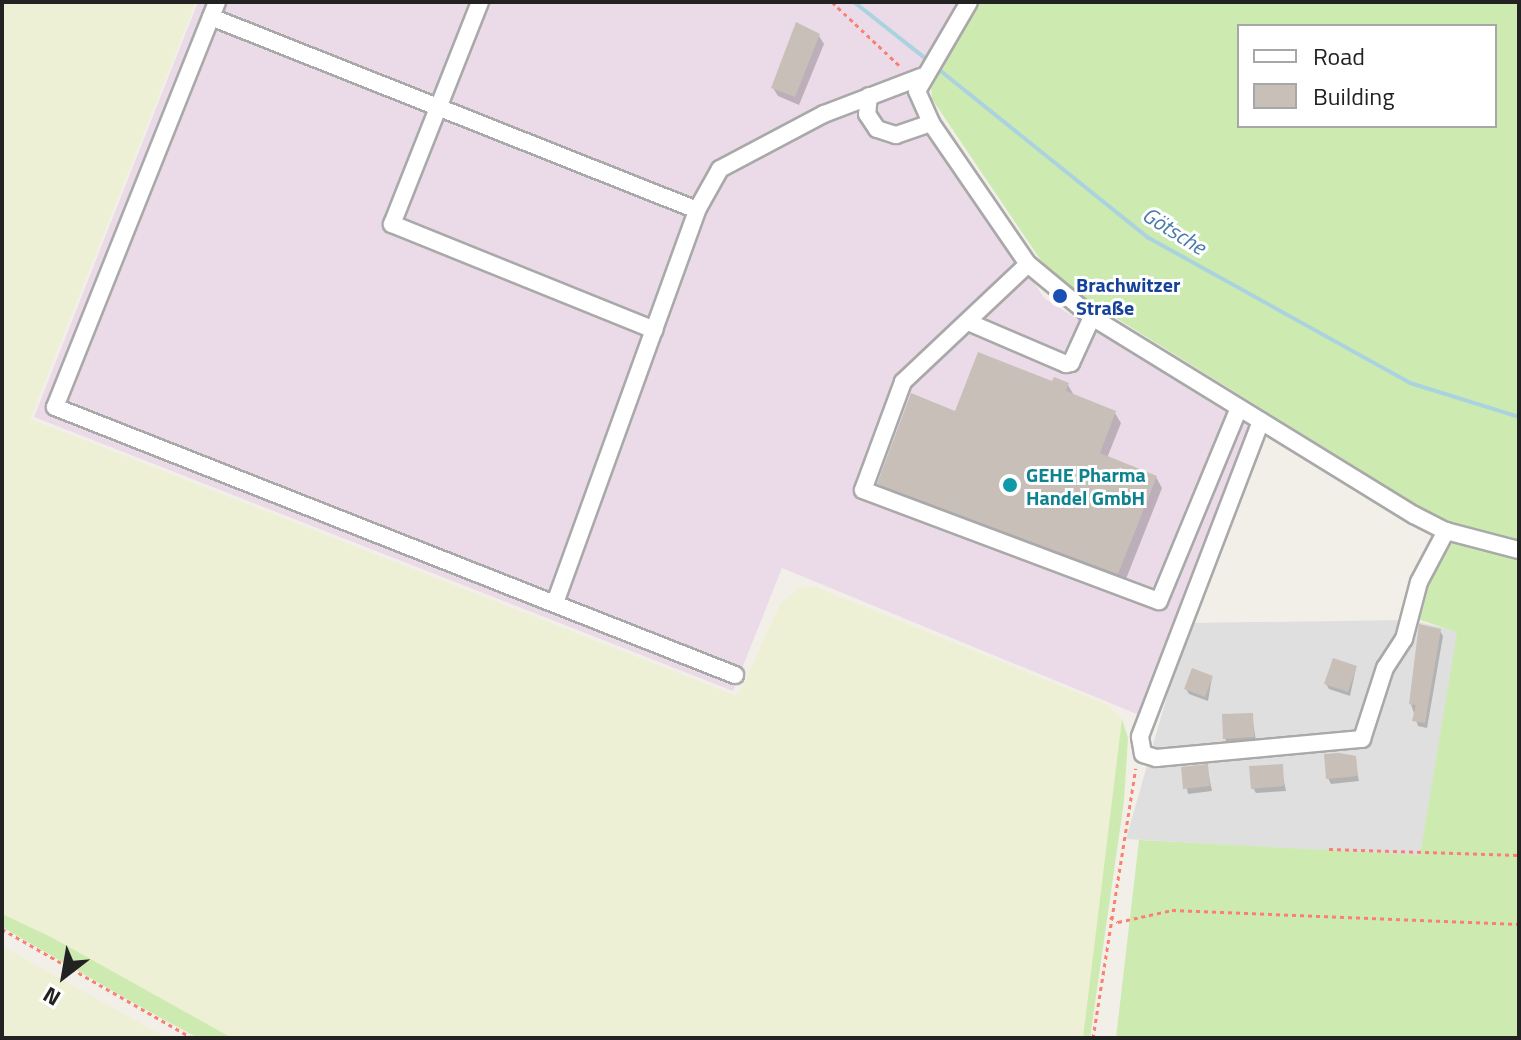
<!DOCTYPE html>
<html>
<head>
<meta charset="utf-8">
<style>
  body { margin:0 }
  #map { position:relative; width:1521px; height:1040px; overflow:hidden; background:#f2efe9; font-family:"Titillium Web",sans-serif }
  div>[style] { position:absolute }
  [style*='--x'] { left:calc(var(--x)*1px); top:calc(var(--y)*1px); width:calc(var(--w)*1px); rotate:calc(var(--a)*1deg) }
  .residential>* { inset:0; background:#e0dfdf }
  .industrial>* { inset:0; background:#ebdbe8 }
  .farmland>* { inset:0; background:#eef0d5 }
  .grass>* { inset:0; background:#cdebb0 }
  .shadow>* { inset:0; background:#0003 }
  .stream>* { height:4px; margin:-2px; padding:0 2px; transform-origin:2px; border-radius:2px; background:#aad3df }
  .building>* { inset:0; background:#c7bfb8 }
  .path>* { height:3px; margin-top:-1.5px; transform-origin:0; background:repeating-linear-gradient(90deg,#fa8072 0 4px,transparent 0 8px) }
  .roads { filter:drop-shadow(2px 0 #a9a9a9) drop-shadow(-2px 0 #a9a9a9) drop-shadow(0 2px #a9a9a9) drop-shadow(0 -2px #a9a9a9) }
  .minor>* { height:16px; margin:-8px; padding:0 8px; transform-origin:8px; border-radius:8px; background:#fff }
  .dots>* { width:22px; height:22px; translate:-50% -50%; box-sizing:border-box; border:4px solid #fff; border-radius:50% }
  span { translate:-50% -50%; white-space:nowrap; text-align:center; line-height:1.15; -webkit-text-stroke:6px #fff; paint-order:stroke }
  .transit-label { font-size:20px; color:#164399; font-weight:700 }
  .left { translate:0 -50%; text-align:left }
  .culture-label { font-size:20px; color:#0d838f; font-weight:700 }
  .water-label { font-size:22px; color:#4a7aab; font-style:italic }
  .frame { position:absolute; inset:0; border:4px solid #222; pointer-events:none }
  .legend { position:absolute; left:1237px; top:24px; width:260px; height:104px; box-sizing:border-box; background:#fff; border:2px solid #a7a7a7; margin:0; padding:10px 14px; list-style:none; font-size:24px; color:#222 }
  .legend li { display:flex; align-items:center; gap:16px; height:40px }
  .legend b { width:40px; border:2px solid #a7a7a7 }
  .north { position:absolute; left:24px; top:936px; width:80px; height:80px; -webkit-text-stroke:6px #fff; paint-order:stroke; rotate:211deg; font-size:22px; font-weight:700; line-height:32px; text-align:center; color:#222 }
  .north::after { content:''; display:block; margin:auto; width:28px; height:36px; background:#222; clip-path:polygon(50% 0,100% 100%,50% 72%,0 100%) }
</style>
</head>
<body>
<div id="map">
  <div class="residential">
    <i style="clip-path:polygon(1409px 620px,1458px 631px,1420px 856px,1126px 839px,1188px 623px)"></i>
  </div>
  <div class="industrial">
    <i style="clip-path:polygon(198px 2px,969px 2px,921px 77px,921px 107px,1044px 298px,1254px 430px,1144px 717px,782px 568px,733px 691px,34px 417px)"></i>
  </div>
  <div class="farmland">
    <i style="clip-path:polygon(2px 2px,196px 2px,30px 419px,734px 695px,740px 692px,780px 604px,797px 589px,813px 586px,1108px 705px,1122px 719px,1123px 743px,1083px 1038px,232px 1038px,2px 914px)"></i>
    <i style="clip-path:polygon(2px 946px,167px 1038px,2px 1038px)"></i>
  </div>
  <div class="grass">
    <i style="clip-path:polygon(evenodd,977px 2px,1519px 2px,1519px 1038px,1116px 1038px,1139px 840px,1420px 855px,1457px 632px,1414px 618px,1454px 528px,1074px 292px,1044px 265px,932px 99px,931px 86px,977px 2px,1239px 26px,1495px 26px,1495px 126px,1239px 126px,1239px 26px)"></i>
    <i style="clip-path:polygon(1122px 719px,1128px 738px,1124px 801px,1090px 1038px,1083px 1038px)"></i>
    <i style="clip-path:polygon(2px 914px,51px 937px,232px 1038px,198px 1038px,130px 1001px,2px 927px)"></i>
  </div>
  <div class="shadow">
    <i style="clip-path:polygon(819px 36px,824px 44px,799px 105px,778px 96px,773px 88px)"></i>
    <i style="clip-path:polygon(1053px 384px,1068px 385px,1075px 397px,1115px 413px,1121px 423px,1107px 458px,1156px 477px,1162px 488px,1124px 584px,886px 494px,879px 483px,956px 414px)"></i>
    <i style="clip-path:polygon(1440px 631px,1443px 636px,1427px 728px,1418px 726px,1411px 704px)"></i>
    <i style="clip-path:polygon(1356px 668px,1350px 696px,1329px 689px,1326px 684px)"></i>
    <i style="clip-path:polygon(1212px 677px,1208px 701px,1189px 694px,1186px 689px)"></i>
    <i style="clip-path:polygon(1252px 715px,1256px 742px,1228px 744px,1225px 739px)"></i>
    <i style="clip-path:polygon(1354px 757px,1359px 781px,1331px 784px,1328px 778px)"></i>
    <i style="clip-path:polygon(1207px 766px,1212px 791px,1188px 794px,1183px 769px)"></i>
    <i style="clip-path:polygon(1281px 766px,1286px 791px,1256px 793px,1253px 788px)"></i>
  </div>
  <div class="stream">
    <i style="--x:854;--y:2;--w:97;--a:38.3"></i>
    <i style="--x:937;--y:68;--w:270;--a:38.8"></i>
    <i style="--x:1147;--y:237;--w:301;--a:29"></i>
    <i style="--x:1410;--y:383;--w:114;--a:17.3"></i>
  </div>
  <div class="building">
    <i style="clip-path:polygon(796px 22px,820px 34px,795px 97px,771px 88px)"></i>
    <i style="clip-path:polygon(978px 352px,1052px 381px,1054px 377px,1069px 383px,1066px 391px,1116px 411px,1100px 453px,1157px 476px,1118px 574px,877px 484px,911px 393px,955px 411px)"></i>
    <i style="clip-path:polygon(1419px 624px,1441px 629px,1425px 723px,1412px 721px,1416px 705px,1409px 704px)"></i>
    <i style="clip-path:polygon(1333px 658px,1357px 666px,1348px 692px,1324px 684px)"></i>
    <i style="clip-path:polygon(1192px 668px,1213px 676px,1205px 697px,1184px 689px)"></i>
    <i style="clip-path:polygon(1253px 713px,1254px 737px,1223px 739px,1222px 714px)"></i>
    <i style="clip-path:polygon(1339px 753px,1356px 756px,1358px 776px,1326px 779px,1324px 754px)"></i>
    <i style="clip-path:polygon(1208px 764px,1210px 786px,1183px 789px,1181px 767px)"></i>
    <i style="clip-path:polygon(1283px 764px,1284px 786px,1251px 789px,1249px 766px)"></i>
  </div>
  <div class="path">
    <i style="--x:832;--y:2;--w:96;--a:43.3"></i>
    <i style="--x:1329;--y:849;--w:190;--a:1.8"></i>
    <i style="--x:1110;--y:917;--w:9;--a:32"></i>
    <i style="--x:1118;--y:922;--w:55;--a:-12.5"></i>
    <i style="--x:1172;--y:910;--w:347;--a:2.3"></i>
    <i style="--x:2;--y:929;--w:219;--a:29.8"></i>
    <i style="--x:1093;--y:1038;--w:273;--a:-81"></i>
  </div>
  <div class="roads">
    <div class="minor">
      <i style="--x:217;--y:2;--w:436;--a:111.8"></i>
      <i style="--x:55;--y:407;--w:731;--a:21.51"></i>
      <i style="--x:480;--y:2;--w:239;--a:111.6"></i>
      <i style="--x:392;--y:224;--w:283;--a:22"></i>
      <i style="--x:969;--y:2;--w:103;--a:120.3"></i>
      <i style="--x:917;--y:91;--w:35;--a:66"></i>
      <i style="--x:931;--y:123;--w:171;--a:55.5"></i>
      <i style="--x:1028;--y:264;--w:83;--a:39.6"></i>
      <i style="--x:1092;--y:317;--w:378;--a:31.6"></i>
      <i style="--x:1414;--y:515;--w:36;--a:27"></i>
      <i style="--x:1446;--y:531;--w:75;--a:14.6"></i>
      <i style="--x:211;--y:17;--w:523;--a:21.66"></i>
      <i style="--x:869;--y:96;--w:18;--a:96"></i>
      <i style="--x:867;--y:114;--w:18;--a:56"></i>
      <i style="--x:877;--y:129;--w:20;--a:18"></i>
      <i style="--x:896;--y:135;--w:37;--a:-19"></i>
      <i style="--x:1028;--y:264;--w:172;--a:136.7"></i>
      <i style="--x:903;--y:382;--w:115;--a:110.3"></i>
      <i style="--x:863;--y:490;--w:316;--a:20.6"></i>
      <i style="--x:1159;--y:601;--w:209;--a:-67.5"></i>
      <i style="--x:968;--y:322;--w:107;--a:23.2"></i>
      <i style="--x:1066;--y:364;--w:5;--a:-11"></i>
      <i style="--x:1071;--y:363;--w:51;--a:-65.5"></i>
      <i style="--x:1261;--y:421;--w:338;--a:111"></i>
      <i style="--x:1140;--y:737;--w:17;--a:80"></i>
      <i style="--x:1143;--y:754;--w:14;--a:17"></i>
      <i style="--x:1156;--y:758;--w:207;--a:-5.3"></i>
      <i style="--x:1362;--y:739;--w:75;--a:-72.1"></i>
      <i style="--x:1385;--y:668;--w:35;--a:-57"></i>
      <i style="--x:1404;--y:639;--w:59;--a:-75.3"></i>
      <i style="--x:1419;--y:582;--w:58;--a:-62.1"></i>
      <i style="--x:555;--y:603;--w:418;--a:-70.1"></i>
      <i style="--x:697;--y:210;--w:47;--a:-60.7"></i>
      <i style="--x:720;--y:169;--w:118;--a:-27.9"></i>
      <i style="--x:824;--y:114;--w:104;--a:-20.9"></i>
    </div>
  </div>
  <div class="dots">
    <i style="left:1060px;top:296px;background:#1a4fb4"></i>
    <i style="left:1010px;top:485px;background:#0f9aa8"></i>
  </div>
  <div class="transit-label">
    <span class="left" style="left:1076px;top:296px">Brachwitzer<br>Straße</span>
  </div>
  <div class="culture-label">
    <span class="left" style="left:1026px;top:486px">GEHE Pharma<br>Handel GmbH</span>
  </div>
  <div class="water-label">
    <span style="left:1174px;top:231px;rotate:32deg">Götsche</span>
  </div>
  <div class="frame"></div>
  <ul class="legend">
  <li><b style="height:10px;background:#fff"></b>Road</li>
  <li><b style="height:22px;background:#c7bfb8"></b>Building</li>
  </ul>
  <div class="north">N</div>
</div>
</body>
</html>
